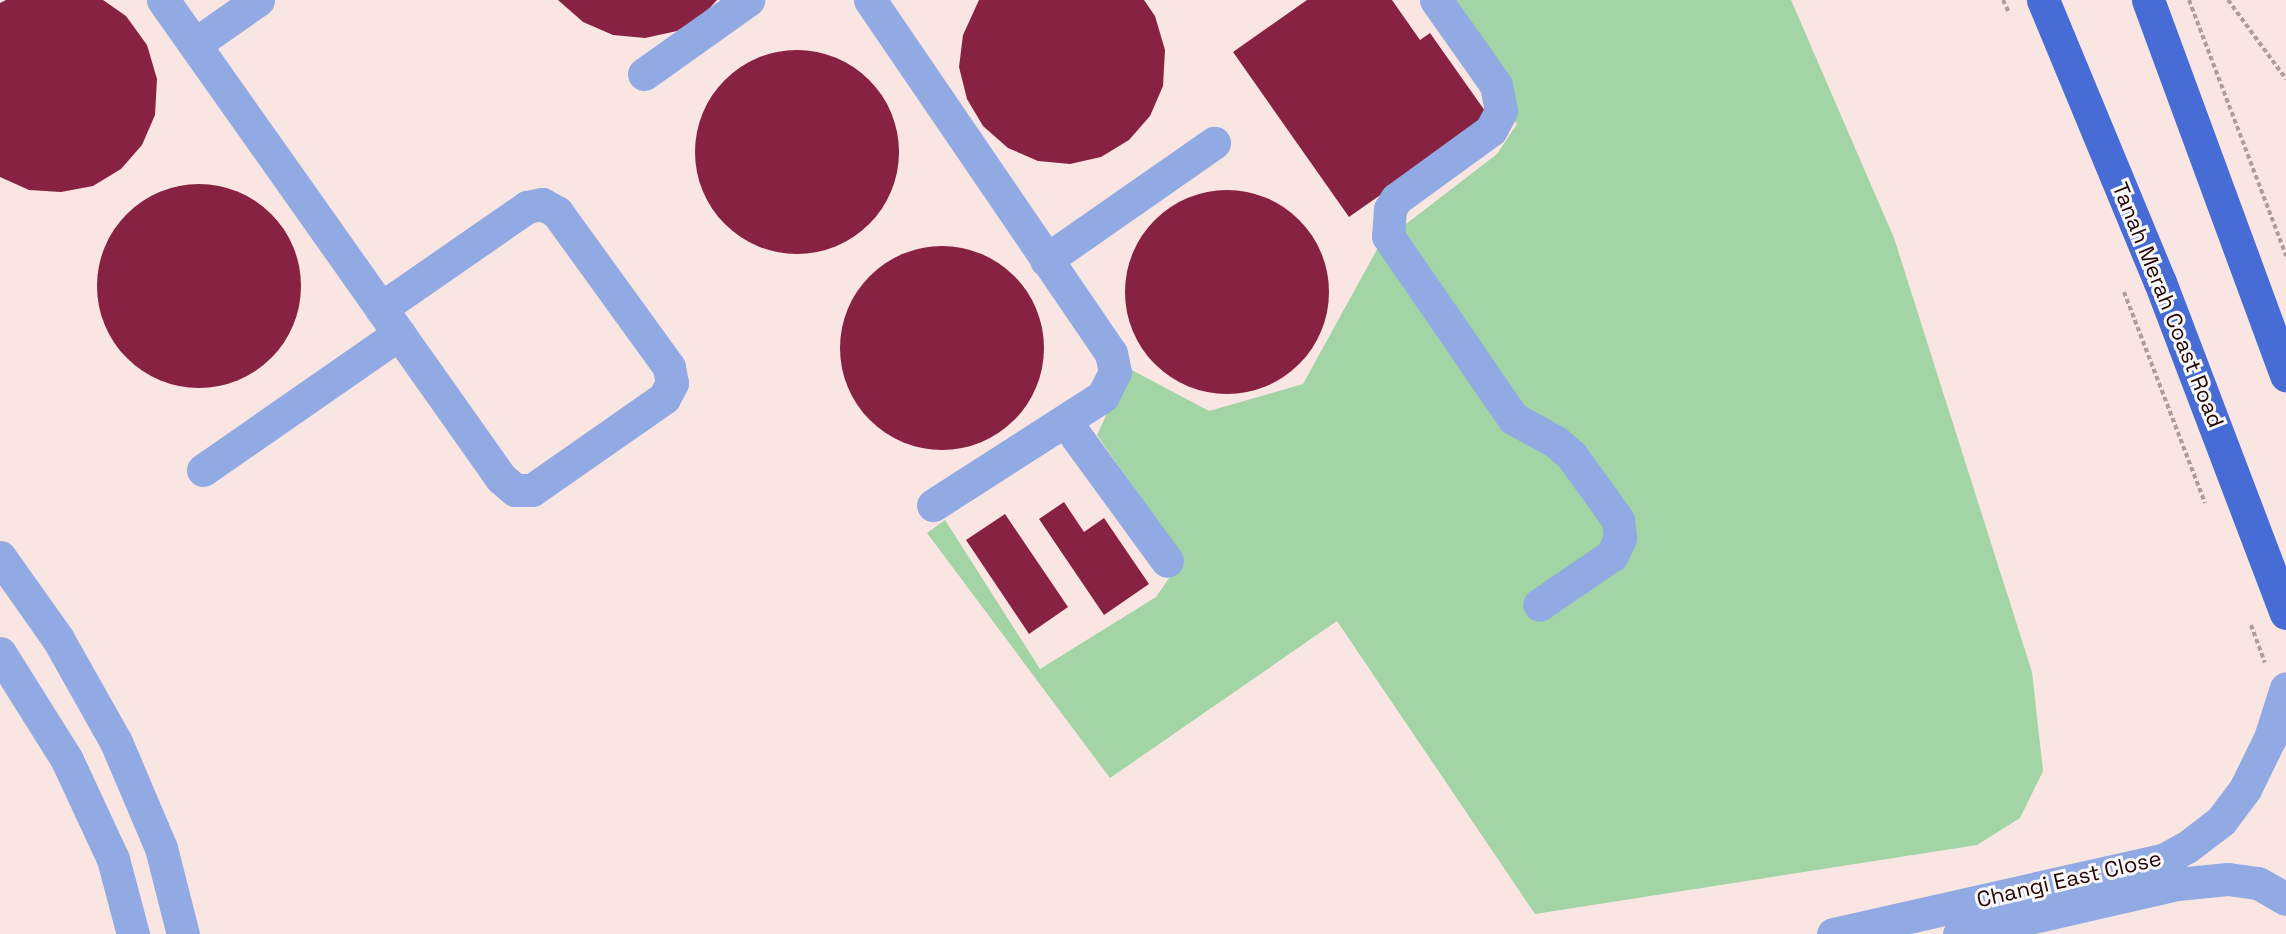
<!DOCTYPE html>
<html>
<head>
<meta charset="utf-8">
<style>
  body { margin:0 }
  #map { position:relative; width:2286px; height:934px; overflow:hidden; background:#f9e6e3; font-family:"Space Grotesk",sans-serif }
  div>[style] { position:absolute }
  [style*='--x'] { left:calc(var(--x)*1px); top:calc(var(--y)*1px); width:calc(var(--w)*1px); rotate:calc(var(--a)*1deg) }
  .green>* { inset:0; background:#a2d4a5 }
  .building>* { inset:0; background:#882242 }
  .round { border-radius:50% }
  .path>* { height:4px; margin-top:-2px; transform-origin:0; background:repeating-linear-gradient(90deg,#b29b99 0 4.5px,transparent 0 7.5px) }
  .minor>* { height:33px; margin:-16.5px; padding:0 16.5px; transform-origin:16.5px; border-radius:16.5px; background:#91aae3 }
  .major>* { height:33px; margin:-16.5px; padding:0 16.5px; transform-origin:16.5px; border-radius:16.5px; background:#476cd6 }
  span { translate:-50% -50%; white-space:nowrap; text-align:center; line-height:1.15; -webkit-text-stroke:6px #f8f8f8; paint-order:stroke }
  .street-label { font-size:22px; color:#240504 }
</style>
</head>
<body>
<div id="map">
  <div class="green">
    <i style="clip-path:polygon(1428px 0,1791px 0,1894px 238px,2032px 672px,2043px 771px,2020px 818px,1977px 845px,1535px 914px,1337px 621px,1110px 778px,927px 533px,945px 520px,1040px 669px,1156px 597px,1183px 558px,1097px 435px,1128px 368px,1209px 411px,1303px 384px,1380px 244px,1497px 154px,1517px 124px)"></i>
  </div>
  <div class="building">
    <i style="clip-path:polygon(6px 0,103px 0,126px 16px,147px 45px,157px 79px,155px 115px,142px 145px,121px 169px,93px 186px,61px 192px,29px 190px,0 177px,0 3px)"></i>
    <i style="clip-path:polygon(558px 0,717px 0,704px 14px,677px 31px,645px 38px,613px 35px,583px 22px)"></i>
    <i style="clip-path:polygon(979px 0,1144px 0,1155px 16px,1165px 50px,1163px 86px,1150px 116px,1129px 140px,1101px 157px,1070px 164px,1038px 161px,1008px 148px,983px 126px,967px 99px,959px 67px,963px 35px)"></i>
    <i style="clip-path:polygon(1307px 0,1392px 0,1420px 40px,1430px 33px,1490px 118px,1349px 217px,1233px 52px)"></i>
    <i class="round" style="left:695px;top:50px;width:204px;height:204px"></i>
    <i class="round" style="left:97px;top:184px;width:204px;height:204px"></i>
    <i class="round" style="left:1125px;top:190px;width:204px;height:204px"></i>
    <i class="round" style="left:840px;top:246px;width:204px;height:204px"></i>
    <i style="clip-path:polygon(1064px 502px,1084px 532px,1104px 518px,1149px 584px,1104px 615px,1039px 519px)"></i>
    <i style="clip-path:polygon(1005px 514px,1068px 607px,1029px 634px,966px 540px)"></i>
  </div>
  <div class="path">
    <i style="--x:2003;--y:0;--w:14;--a:65"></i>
    <i style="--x:2189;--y:0;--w:274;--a:69.2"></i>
    <i style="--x:2228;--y:0;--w:98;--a:53.7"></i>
    <i style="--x:2124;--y:292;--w:226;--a:69"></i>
    <i style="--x:2251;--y:625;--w:40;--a:69.8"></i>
  </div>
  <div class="minor">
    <i style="--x:163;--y:0;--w:585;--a:54.74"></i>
    <i style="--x:501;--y:478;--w:18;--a:41"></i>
    <i style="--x:515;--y:490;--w:17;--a:0"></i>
    <i style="--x:532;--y:490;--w:161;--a:-34.9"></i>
    <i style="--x:664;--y:398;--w:17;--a:-62"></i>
    <i style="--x:672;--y:383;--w:16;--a:-101"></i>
    <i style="--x:669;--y:367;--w:191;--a:-125.9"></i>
    <i style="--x:557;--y:212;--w:17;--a:-152"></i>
    <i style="--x:542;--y:204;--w:15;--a:169"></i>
    <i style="--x:527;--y:207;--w:178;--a:145.3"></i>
    <i style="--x:870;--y:0;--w:427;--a:55.7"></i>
    <i style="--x:1111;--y:353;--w:19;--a:78"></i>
    <i style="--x:1115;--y:372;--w:27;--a:117"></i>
    <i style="--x:1103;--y:396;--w:202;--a:147.3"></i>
    <i style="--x:1436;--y:0;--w:104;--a:54.8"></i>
    <i style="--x:1496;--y:85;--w:26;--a:79"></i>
    <i style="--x:1501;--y:111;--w:21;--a:118"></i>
    <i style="--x:1491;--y:130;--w:117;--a:144"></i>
    <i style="--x:1396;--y:199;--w:12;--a:121"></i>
    <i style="--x:1390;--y:209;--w:27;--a:94"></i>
    <i style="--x:1388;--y:236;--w:221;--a:55.5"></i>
    <i style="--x:1513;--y:418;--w:49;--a:29.2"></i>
    <i style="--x:1556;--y:442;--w:21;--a:41"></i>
    <i style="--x:1572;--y:456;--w:79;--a:54.3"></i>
    <i style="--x:1618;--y:520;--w:18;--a:84"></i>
    <i style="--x:1620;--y:538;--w:19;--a:115"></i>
    <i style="--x:1612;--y:555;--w:88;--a:145.6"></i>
    <i style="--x:195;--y:44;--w:77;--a:-34.9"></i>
    <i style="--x:644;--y:74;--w:128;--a:-35.4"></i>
    <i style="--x:1046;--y:260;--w:205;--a:-34.9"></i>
    <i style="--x:1065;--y:421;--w:173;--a:53.9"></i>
    <i style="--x:203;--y:470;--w:239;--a:-34.8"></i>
    <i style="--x:0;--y:557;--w:100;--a:54.7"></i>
    <i style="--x:58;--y:639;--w:118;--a:60.6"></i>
    <i style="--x:116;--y:742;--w:115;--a:67"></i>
    <i style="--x:161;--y:848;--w:89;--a:75.7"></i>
    <i style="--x:0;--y:653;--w:126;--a:57.9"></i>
    <i style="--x:67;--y:760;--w:109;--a:65.1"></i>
    <i style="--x:113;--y:859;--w:78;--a:75.1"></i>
    <i style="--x:1833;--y:934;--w:340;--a:-12.7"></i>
    <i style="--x:2165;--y:859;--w:25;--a:-29"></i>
    <i style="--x:2187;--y:847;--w:43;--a:-37.4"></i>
    <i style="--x:2221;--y:821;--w:40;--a:-53"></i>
    <i style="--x:2245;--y:789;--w:57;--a:-63.9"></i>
    <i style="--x:2270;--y:738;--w:52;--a:-72.3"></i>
    <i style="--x:1959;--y:934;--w:224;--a:-12.9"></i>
    <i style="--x:2177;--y:884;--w:51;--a:-5.6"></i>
    <i style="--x:2228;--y:879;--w:30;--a:8"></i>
    <i style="--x:2258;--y:883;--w:32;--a:30"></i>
  </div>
  <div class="major">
    <i style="--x:2043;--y:0;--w:305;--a:67.5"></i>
    <i style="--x:2160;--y:282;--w:354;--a:69.2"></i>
    <i style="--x:2148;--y:0;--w:400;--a:69.8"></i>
  </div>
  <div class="street-label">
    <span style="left:2168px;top:305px;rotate:68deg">Tanah Merah Coast Road</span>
    <span style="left:2069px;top:879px;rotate:-13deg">Changi East Close</span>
  </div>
</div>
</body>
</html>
